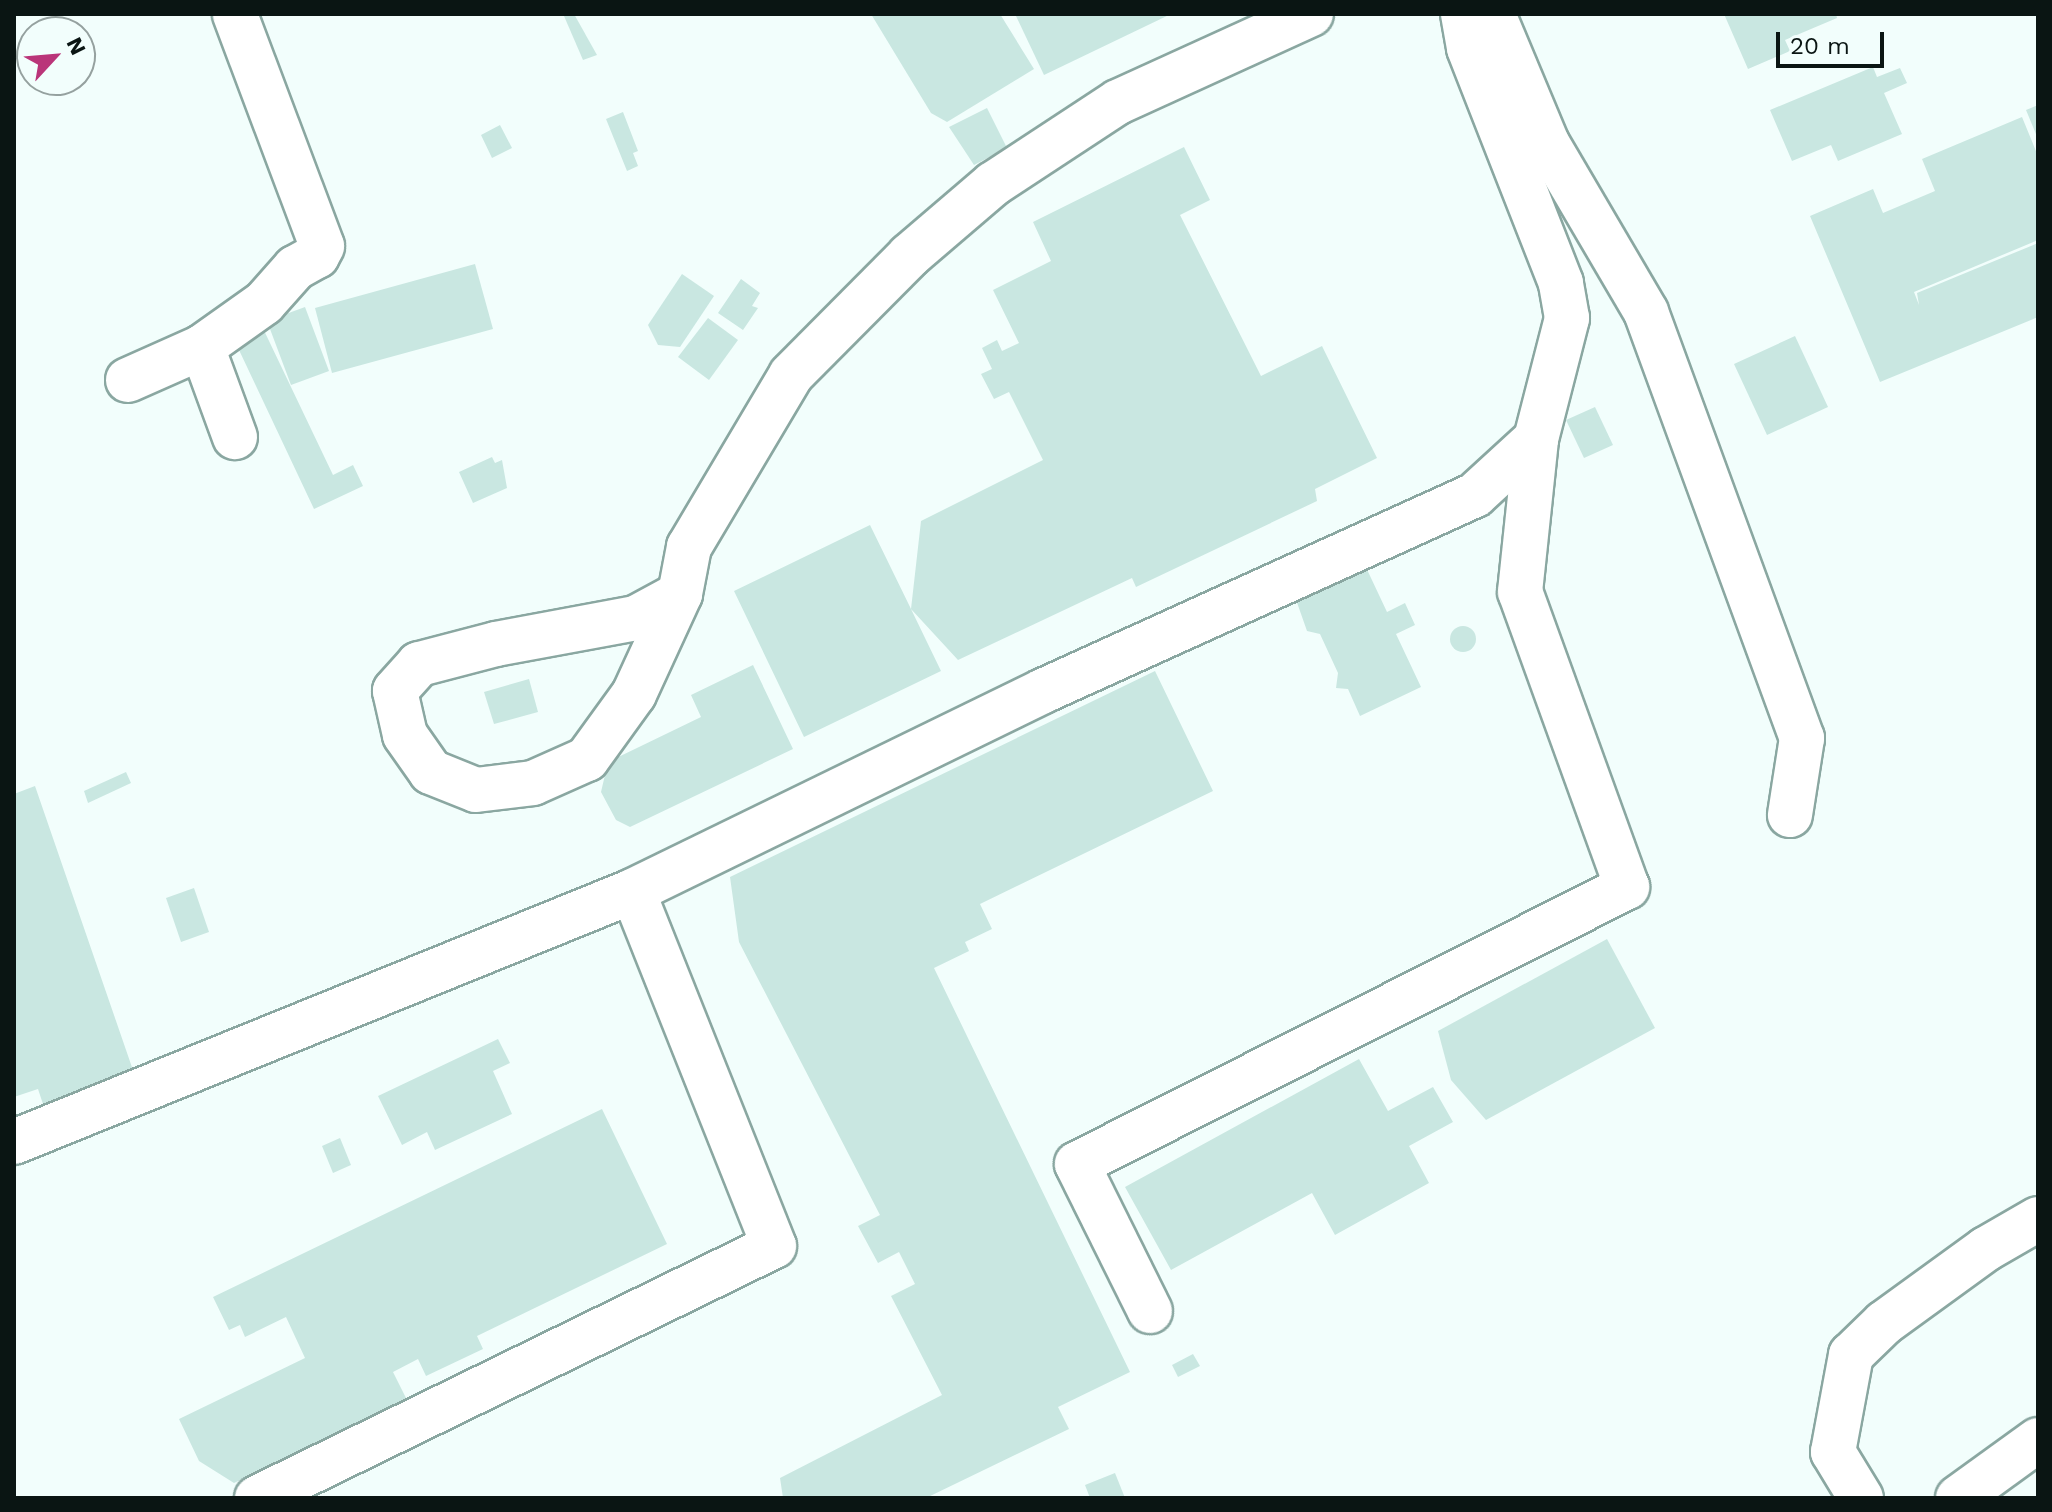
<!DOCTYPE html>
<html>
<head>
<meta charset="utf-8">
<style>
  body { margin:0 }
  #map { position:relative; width:2052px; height:1512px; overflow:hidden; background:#f2fefc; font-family:"Work Sans",sans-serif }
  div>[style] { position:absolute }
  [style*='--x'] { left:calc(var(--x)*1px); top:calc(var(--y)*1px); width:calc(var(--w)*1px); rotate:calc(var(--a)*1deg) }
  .building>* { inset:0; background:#c9e7e1 }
  .round { border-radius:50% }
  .roads { filter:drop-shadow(2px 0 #8aa7a1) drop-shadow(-2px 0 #8aa7a1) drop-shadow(0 2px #8aa7a1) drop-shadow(0 -2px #8aa7a1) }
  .minor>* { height:44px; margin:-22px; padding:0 22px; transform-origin:22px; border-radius:22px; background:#fff }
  span { translate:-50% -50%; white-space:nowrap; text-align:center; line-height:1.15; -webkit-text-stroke:7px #f2fefc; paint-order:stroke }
  .frame { position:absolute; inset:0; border:16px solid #0a1513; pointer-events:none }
  .north { position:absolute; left:16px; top:16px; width:80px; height:80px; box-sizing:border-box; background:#f2fefc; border:2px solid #95a19f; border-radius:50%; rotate:64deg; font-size:22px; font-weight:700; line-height:32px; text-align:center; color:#0a1513 }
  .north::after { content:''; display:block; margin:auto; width:28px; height:36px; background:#ba3579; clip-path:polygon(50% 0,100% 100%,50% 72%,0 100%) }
  .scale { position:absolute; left:1776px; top:32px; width:108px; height:36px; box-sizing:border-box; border:4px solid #0a1513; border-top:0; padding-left:10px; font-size:24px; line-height:28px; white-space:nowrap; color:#0a1513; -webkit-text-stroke:6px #f2fefc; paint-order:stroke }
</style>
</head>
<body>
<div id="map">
  <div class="building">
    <i style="clip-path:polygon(574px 14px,597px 55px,583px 60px,564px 16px)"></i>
    <i style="clip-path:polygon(871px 14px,1000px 14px,1034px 69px,947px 122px,931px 113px)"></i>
    <i style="clip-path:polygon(1015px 14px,1171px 14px,1044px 75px)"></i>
    <i style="clip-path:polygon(1724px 14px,1836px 14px,1837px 18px,1785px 40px,1790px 51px,1748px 69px)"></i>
    <i style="clip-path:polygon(1873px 67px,1877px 77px,1900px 68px,1907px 83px,1884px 93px,1902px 134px,1838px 161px,1831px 145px,1792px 161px,1770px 110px)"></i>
    <i style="clip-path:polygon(2038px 105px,2038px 139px,2026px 110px)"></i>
    <i style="clip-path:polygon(987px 108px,1007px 148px,974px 165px,949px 127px)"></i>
    <i style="clip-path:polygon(623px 112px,638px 151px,633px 153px,638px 166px,627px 171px,606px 119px)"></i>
    <i style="clip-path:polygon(2022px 117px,2038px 156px,2038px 240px,1914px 292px,1919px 305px,1917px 293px,2038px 243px,2038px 317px,1880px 382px,1810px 216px,1873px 189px,1883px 213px,1935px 191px,1922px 159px)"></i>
    <i style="clip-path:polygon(500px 125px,512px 148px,492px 158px,481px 135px)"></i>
    <i style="clip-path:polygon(1184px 147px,1210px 200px,1180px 215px,1261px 376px,1322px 346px,1377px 458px,1315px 489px,1317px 501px,1136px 587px,1132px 578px,958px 660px,911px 609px,941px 671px,804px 737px,734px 591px,870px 525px,911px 609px,921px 521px,1043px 460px,1009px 392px,994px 399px,981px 374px,992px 369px,982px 348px,997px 340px,1002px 351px,1019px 343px,993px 290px,1051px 261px,1033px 222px)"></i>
    <i style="clip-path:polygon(475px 264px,493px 329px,332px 373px,315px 308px)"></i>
    <i style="clip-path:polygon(682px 274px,714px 296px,680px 347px,658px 345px,648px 325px)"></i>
    <i style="clip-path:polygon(741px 279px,760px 293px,752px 306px,758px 308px,743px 330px,718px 313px)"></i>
    <i style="clip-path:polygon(305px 307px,329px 371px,291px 385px,267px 321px)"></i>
    <i style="clip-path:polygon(708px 318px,738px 340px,709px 380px,678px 357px)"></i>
    <i style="clip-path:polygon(259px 320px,333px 475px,353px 465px,363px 486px,314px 509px,231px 333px)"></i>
    <i style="clip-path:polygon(1795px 336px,1828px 407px,1767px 435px,1734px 364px)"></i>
    <i style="clip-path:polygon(1595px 407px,1613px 445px,1584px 458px,1566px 420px)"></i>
    <i style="clip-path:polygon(492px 457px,495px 463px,502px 460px,507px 488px,473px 503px,459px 472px)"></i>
    <i style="clip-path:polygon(1363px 561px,1387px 612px,1405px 603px,1415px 625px,1396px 634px,1421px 687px,1360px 716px,1348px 689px,1336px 688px,1338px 673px,1320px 634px,1307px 631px,1294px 594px)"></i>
    <i class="round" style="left:1450px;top:626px;width:26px;height:26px"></i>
    <i style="clip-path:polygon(753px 665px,793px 749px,630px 827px,616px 820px,601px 792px,608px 762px,701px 717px,691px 695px)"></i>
    <i style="clip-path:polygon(1155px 671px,1213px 791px,980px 904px,992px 929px,965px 942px,969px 951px,934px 968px,1130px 1372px,1058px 1407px,1069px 1429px,926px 1498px,783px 1498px,780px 1478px,942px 1395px,891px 1296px,915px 1284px,899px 1252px,878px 1263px,858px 1226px,880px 1215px,739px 942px,730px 877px)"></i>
    <i style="clip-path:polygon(529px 679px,538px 712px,494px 724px,484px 692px)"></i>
    <i style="clip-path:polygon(126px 772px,131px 783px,88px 803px,84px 791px)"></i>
    <i style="clip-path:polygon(35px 786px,135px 1076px,44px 1107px,38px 1089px,14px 1097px,14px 794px)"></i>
    <i style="clip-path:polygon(194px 888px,209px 932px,181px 942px,166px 898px)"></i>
    <i style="clip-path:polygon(1607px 939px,1655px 1028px,1486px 1120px,1451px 1080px,1438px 1031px)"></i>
    <i style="clip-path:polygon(498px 1039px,510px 1063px,493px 1071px,512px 1114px,435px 1150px,427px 1132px,402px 1145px,378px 1096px)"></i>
    <i style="clip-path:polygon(1359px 1059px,1388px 1111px,1433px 1087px,1453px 1122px,1409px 1146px,1429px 1183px,1335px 1235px,1312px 1193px,1171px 1270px,1125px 1187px)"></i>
    <i style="clip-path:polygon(602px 1109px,667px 1244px,477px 1336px,483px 1349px,426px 1376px,418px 1359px,393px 1372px,407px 1400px,234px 1483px,199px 1461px,179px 1419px,305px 1358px,286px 1317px,245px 1337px,240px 1325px,229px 1330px,213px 1297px)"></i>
    <i style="clip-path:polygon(340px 1138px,351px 1165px,333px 1173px,322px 1146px)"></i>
    <i style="clip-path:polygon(1193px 1354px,1200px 1366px,1178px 1377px,1172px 1365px)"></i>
    <i style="clip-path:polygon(1115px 1473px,1125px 1498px,1090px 1498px,1085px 1485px)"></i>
  </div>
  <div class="roads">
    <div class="minor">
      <i style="--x:1493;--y:14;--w:140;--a:67.3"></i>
      <i style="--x:1547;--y:143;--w:196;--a:59.6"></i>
      <i style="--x:1646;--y:312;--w:454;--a:69.9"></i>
      <i style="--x:1802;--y:738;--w:78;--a:98.9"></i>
      <i style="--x:202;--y:347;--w:96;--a:69.9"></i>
      <i style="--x:128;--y:380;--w:81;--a:-24"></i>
      <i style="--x:202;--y:347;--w:76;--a:-35.4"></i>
      <i style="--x:264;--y:303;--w:47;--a:-48.5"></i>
      <i style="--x:295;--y:268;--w:25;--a:-29"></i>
      <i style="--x:317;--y:256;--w:11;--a:-63"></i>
      <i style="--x:322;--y:246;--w:248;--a:-110.6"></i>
      <i style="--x:680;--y:594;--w:50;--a:151.4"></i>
      <i style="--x:636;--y:618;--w:142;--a:169.5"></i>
      <i style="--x:496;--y:644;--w:80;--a:165.4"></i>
      <i style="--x:419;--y:664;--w:36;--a:132"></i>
      <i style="--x:395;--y:691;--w:45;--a:77.2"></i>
      <i style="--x:405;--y:735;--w:45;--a:54.9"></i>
      <i style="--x:431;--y:772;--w:48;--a:21.8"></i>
      <i style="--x:476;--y:790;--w:57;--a:-7"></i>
      <i style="--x:533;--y:783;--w:59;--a:-24"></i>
      <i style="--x:587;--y:759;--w:80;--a:-54.1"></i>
      <i style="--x:634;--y:694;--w:110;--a:-65.3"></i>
      <i style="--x:680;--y:594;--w:48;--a:-79.2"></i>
      <i style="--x:689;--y:547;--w:200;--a:-59.3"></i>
      <i style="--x:791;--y:375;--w:168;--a:-45.2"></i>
      <i style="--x:909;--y:256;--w:111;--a:-40.6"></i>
      <i style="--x:993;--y:184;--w:149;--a:-33.3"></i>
      <i style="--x:1118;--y:102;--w:212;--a:-24.5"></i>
      <i style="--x:14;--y:1142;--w:668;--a:-22.07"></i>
      <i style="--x:633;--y:891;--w:456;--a:-26"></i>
      <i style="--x:1043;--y:691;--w:474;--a:-24.4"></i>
      <i style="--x:1475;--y:495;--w:83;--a:-42.6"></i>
      <i style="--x:1536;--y:439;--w:125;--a:-75.6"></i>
      <i style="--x:1567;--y:318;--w:36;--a:-100"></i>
      <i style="--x:1561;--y:283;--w:252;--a:-111.4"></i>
      <i style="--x:1469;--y:48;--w:35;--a:-100"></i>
      <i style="--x:1150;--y:1311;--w:164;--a:-116.4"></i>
      <i style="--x:1077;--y:1164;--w:616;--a:-26.73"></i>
      <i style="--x:1627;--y:887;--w:314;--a:-109.9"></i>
      <i style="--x:1520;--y:592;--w:154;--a:-84"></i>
      <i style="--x:257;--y:1498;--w:575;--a:-25.99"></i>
      <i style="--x:774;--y:1246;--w:382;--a:-111.7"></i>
      <i style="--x:1861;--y:1498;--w:54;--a:-121.3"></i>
      <i style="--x:1833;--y:1452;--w:99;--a:-79.5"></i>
      <i style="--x:1851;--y:1355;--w:46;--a:-44.1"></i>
      <i style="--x:1884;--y:1323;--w:126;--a:-36"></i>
      <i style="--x:1986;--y:1249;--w:60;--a:-30"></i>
      <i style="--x:1958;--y:1498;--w:99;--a:-35.9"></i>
    </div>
  </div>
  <div class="frame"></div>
  <div class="north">N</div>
  <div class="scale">20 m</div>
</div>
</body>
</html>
